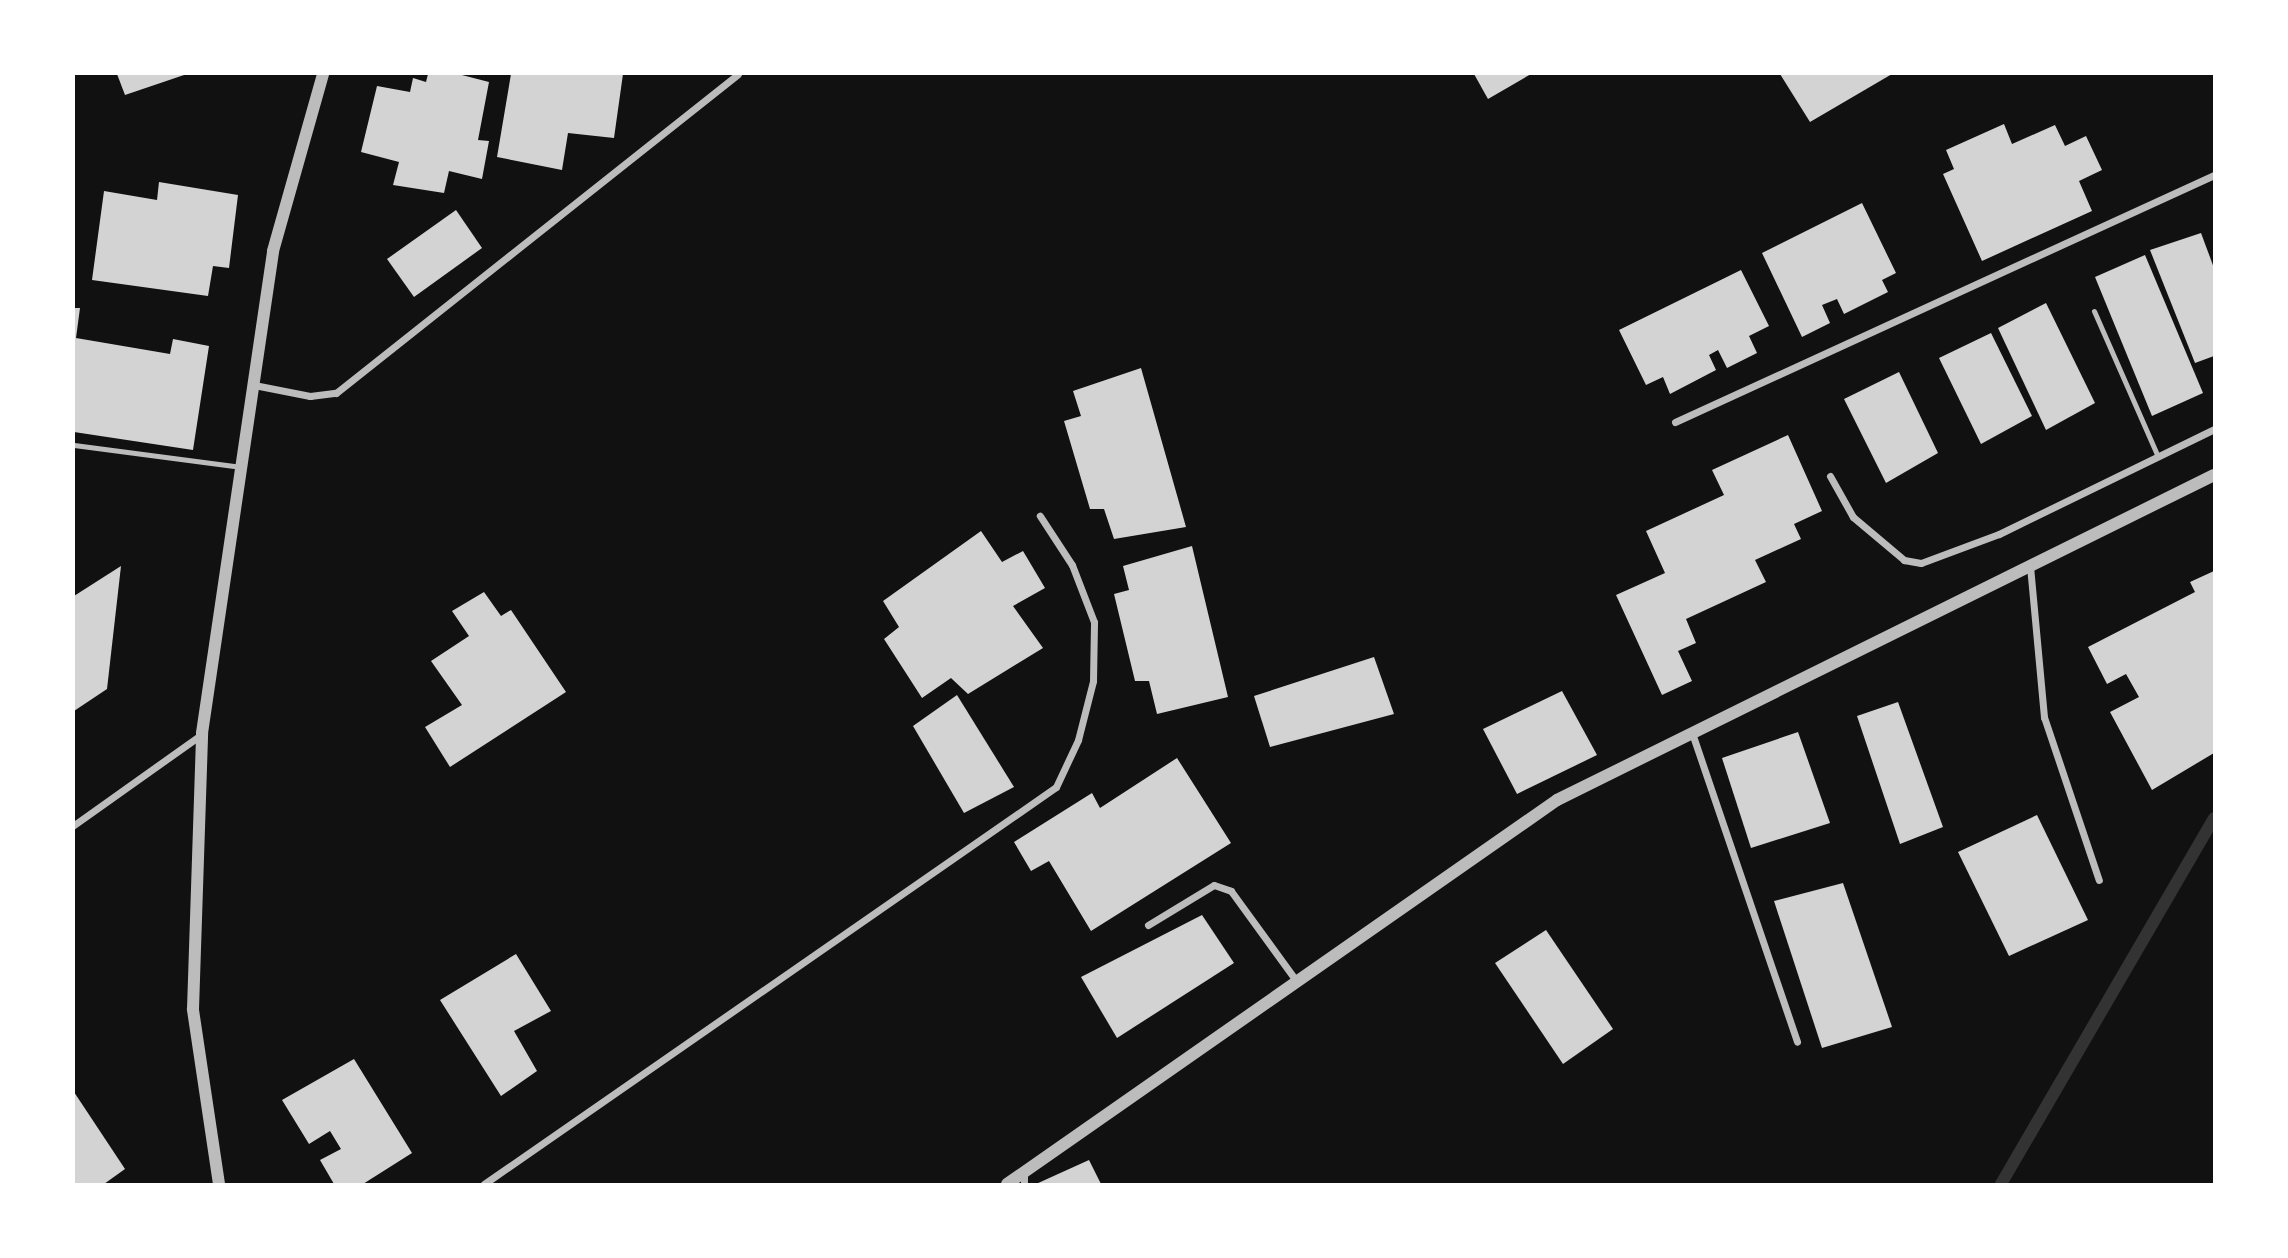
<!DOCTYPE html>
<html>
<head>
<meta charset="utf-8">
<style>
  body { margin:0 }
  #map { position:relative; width:2288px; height:1258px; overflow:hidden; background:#111; font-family:"Playfair Display",serif }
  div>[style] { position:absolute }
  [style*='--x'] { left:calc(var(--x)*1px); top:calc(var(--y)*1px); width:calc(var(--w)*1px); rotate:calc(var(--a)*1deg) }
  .stream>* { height:12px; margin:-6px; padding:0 6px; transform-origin:6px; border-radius:6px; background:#333 }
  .building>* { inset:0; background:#d3d3d3 }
  .service>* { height:5px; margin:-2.5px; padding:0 2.5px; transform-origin:2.5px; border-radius:2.5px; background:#bcbcbc }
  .minor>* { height:7px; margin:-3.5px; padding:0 3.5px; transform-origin:3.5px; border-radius:3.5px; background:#bcbcbc }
  .tertiary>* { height:12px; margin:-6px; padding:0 6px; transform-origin:6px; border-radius:6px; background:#bcbcbc }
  span { translate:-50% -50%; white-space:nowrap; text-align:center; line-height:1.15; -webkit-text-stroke:7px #fff; paint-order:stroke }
  .frame { position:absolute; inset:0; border:75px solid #fff; pointer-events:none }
</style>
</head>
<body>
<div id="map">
  <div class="stream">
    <i style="--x:2001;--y:1184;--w:423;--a:-59.8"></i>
  </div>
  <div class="building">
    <i style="clip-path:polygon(117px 74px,187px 74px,125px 95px)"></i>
    <i style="clip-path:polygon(428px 74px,458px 74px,489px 82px,478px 140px,489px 141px,482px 179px,449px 171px,444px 193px,393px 185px,399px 162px,361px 152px,377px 86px,410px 92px,413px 78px,426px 82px)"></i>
    <i style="clip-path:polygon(511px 74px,623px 74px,614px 138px,568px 133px,562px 170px,497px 157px)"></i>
    <i style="clip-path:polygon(1474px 74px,1531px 74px,1488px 99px)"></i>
    <i style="clip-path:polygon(1780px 74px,1892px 74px,1810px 122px)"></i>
    <i style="clip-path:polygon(2004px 124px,2012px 144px,2055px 125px,2065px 146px,2086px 136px,2102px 170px,2079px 181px,2092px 211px,1982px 261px,1943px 174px,1954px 169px,1946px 150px)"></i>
    <i style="clip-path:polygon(159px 182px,238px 195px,229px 268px,213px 266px,208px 296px,92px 280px,104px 191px,157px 200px)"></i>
    <i style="clip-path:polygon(1862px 203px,1896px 273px,1882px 280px,1888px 292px,1844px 314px,1837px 299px,1822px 305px,1830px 323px,1802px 337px,1762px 253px)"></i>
    <i style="clip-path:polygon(456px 210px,482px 248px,414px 297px,387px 259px)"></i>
    <i style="clip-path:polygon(2201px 233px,2214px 268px,2214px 356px,2195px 363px,2150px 250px)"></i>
    <i style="clip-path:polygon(2145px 255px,2203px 393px,2152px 416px,2095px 277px)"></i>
    <i style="clip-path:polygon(1741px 270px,1769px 326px,1749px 336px,1757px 353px,1727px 368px,1718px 350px,1709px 355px,1716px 370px,1670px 394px,1663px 377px,1646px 385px,1619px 330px)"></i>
    <i style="clip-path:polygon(2046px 303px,2095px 403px,2046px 430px,1998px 328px)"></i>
    <i style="clip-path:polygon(74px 308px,80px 308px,76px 338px,170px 354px,173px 339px,209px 346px,193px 450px,74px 432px)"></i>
    <i style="clip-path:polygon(1991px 333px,2032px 416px,1981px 444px,1939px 358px)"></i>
    <i style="clip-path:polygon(1141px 368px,1186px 527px,1114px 539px,1104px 509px,1090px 509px,1064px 421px,1081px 416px,1073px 391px)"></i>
    <i style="clip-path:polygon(1899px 372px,1938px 453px,1886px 483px,1844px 399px)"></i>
    <i style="clip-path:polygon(1788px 435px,1822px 511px,1794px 524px,1801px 539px,1755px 560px,1766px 582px,1686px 619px,1696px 643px,1678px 651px,1692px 681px,1662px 695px,1616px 595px,1665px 573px,1646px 531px,1724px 495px,1712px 470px)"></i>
    <i style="clip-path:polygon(981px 531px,1002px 562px,1023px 551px,1045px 588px,1013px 606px,1043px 648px,968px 694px,951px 678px,922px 698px,884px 639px,899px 627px,883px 601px)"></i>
    <i style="clip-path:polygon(1192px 546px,1228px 697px,1157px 714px,1149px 681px,1135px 681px,1114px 594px,1129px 590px,1123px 566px)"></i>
    <i style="clip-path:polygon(121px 566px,107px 689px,74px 711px,74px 596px)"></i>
    <i style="clip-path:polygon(2214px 571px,2214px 753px,2152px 790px,2110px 712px,2139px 697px,2126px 674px,2107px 684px,2088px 647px,2195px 592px,2190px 582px)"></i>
    <i style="clip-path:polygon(484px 592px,501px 616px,511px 610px,566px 692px,450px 767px,425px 727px,462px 705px,431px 661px,469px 636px,452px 611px)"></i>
    <i style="clip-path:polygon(1374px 657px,1394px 714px,1270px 747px,1254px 696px)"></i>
    <i style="clip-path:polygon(1562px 691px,1597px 755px,1517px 794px,1483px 729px)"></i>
    <i style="clip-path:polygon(957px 695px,1014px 787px,964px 813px,913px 726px)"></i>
    <i style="clip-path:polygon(1898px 702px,1943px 827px,1900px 844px,1857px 716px)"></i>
    <i style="clip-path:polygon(1798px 732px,1830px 823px,1751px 848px,1722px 758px)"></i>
    <i style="clip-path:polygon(1177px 758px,1231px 843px,1091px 931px,1049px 861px,1031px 871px,1014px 842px,1092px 793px,1100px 808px)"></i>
    <i style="clip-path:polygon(2037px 815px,2088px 920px,2009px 956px,1958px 852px)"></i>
    <i style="clip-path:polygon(1843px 883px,1892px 1027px,1822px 1048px,1774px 901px)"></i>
    <i style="clip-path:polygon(1202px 915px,1234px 963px,1117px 1038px,1081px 977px)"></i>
    <i style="clip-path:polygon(1546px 930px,1613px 1029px,1563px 1064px,1495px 963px)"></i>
    <i style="clip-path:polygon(516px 954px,551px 1011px,514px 1031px,537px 1071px,501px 1096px,440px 1000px)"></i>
    <i style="clip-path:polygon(354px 1059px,412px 1153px,363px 1184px,334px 1184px,320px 1160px,341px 1149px,330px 1131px,309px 1144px,282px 1100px)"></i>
    <i style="clip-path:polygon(74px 1092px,125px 1169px,104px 1184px,74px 1184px)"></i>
    <i style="clip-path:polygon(1089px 1160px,1101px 1184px,1036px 1184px)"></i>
  </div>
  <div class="service">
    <i style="--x:2094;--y:311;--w:159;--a:66.3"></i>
    <i style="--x:74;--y:445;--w:167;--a:7.5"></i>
  </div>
  <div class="minor">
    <i style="--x:254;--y:385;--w:57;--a:11.1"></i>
    <i style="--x:310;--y:396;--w:26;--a:-7"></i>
    <i style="--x:336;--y:393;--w:513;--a:-38.43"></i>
    <i style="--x:1675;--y:422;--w:593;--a:-24.62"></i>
    <i style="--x:1830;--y:476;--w:47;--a:60.7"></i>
    <i style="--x:1853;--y:517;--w:67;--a:40.1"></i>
    <i style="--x:1904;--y:560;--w:17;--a:10"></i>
    <i style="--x:1921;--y:563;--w:83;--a:-20.4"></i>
    <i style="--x:1999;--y:534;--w:239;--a:-26"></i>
    <i style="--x:2030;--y:566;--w:152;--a:84.7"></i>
    <i style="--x:2044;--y:717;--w:172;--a:71.4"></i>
    <i style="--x:1692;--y:733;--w:326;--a:71.2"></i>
    <i style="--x:74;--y:825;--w:157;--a:-35.4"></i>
    <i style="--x:1148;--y:925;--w:77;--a:-31.2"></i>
    <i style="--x:1214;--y:885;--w:18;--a:19"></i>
    <i style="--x:1231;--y:891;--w:112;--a:54"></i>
    <i style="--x:1024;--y:1173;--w:11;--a:90"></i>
    <i style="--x:484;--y:1184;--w:696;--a:-34.76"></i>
    <i style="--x:1056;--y:787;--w:52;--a:-64.9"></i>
    <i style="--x:1078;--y:740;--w:61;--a:-75.7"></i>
    <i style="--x:1093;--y:681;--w:59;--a:-89"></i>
    <i style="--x:1094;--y:622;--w:61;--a:-111.1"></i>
    <i style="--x:1072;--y:565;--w:59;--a:-123.1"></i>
  </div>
  <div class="tertiary">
    <i style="--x:219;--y:1184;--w:177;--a:-98.5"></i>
    <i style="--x:193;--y:1009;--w:276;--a:-88.1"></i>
    <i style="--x:202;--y:733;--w:487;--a:-81.6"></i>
    <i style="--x:273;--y:251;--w:184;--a:-74.2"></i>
    <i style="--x:1007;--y:1184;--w:671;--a:-34.92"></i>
    <i style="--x:1557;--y:800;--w:733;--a:-26.32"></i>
  </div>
  <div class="frame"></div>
</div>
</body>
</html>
